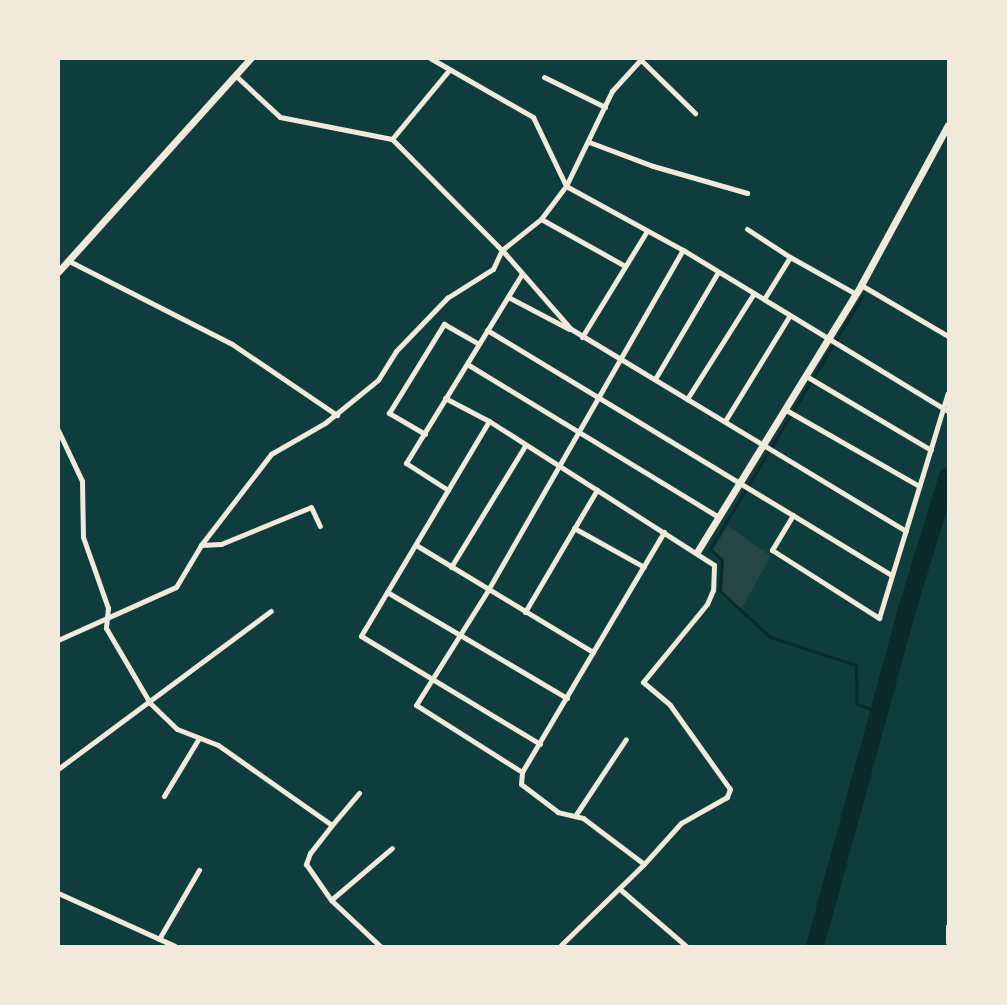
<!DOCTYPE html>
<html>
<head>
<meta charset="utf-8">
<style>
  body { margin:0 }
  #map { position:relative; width:1007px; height:1005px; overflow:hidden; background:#0f3d3e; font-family:Poppins,sans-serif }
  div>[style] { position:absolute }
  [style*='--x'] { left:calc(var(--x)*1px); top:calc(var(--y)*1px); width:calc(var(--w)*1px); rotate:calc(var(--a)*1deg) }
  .green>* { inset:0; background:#244646 }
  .stream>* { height:3px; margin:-1.5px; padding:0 1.5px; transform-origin:1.5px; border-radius:1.5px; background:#0a2a2b }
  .river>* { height:18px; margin:-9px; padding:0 9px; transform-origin:9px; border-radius:9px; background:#0a2a2b }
  .minor>* { height:5px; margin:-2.5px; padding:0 2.5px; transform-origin:2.5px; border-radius:2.5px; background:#f1e9da }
  .tertiary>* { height:7px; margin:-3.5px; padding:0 3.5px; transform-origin:3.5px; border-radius:3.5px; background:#f1e9da }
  span { translate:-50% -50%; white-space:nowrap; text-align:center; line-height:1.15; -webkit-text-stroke:6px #f1e9da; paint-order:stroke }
  .frame { position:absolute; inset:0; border:60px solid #f1e9da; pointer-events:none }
</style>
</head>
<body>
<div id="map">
  <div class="green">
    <i style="clip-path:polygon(728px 526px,771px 556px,741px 609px,721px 590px,723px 559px,713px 550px)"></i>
  </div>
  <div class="stream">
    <i style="--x:863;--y:295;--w:297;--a:121.1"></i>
    <i style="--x:710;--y:549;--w:16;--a:43"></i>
    <i style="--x:722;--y:560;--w:31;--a:94"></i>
    <i style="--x:720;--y:591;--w:68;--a:42.6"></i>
    <i style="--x:770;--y:637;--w:90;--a:18"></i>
    <i style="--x:856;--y:665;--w:39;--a:89"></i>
    <i style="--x:857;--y:704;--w:23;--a:20"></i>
  </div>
  <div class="river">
    <i style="--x:815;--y:946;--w:342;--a:-74.7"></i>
    <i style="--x:905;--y:616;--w:146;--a:-72.9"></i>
  </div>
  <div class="minor">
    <i style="--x:430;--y:58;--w:119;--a:29.8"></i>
    <i style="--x:533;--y:117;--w:76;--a:64.4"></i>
    <i style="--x:566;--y:186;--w:133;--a:28.7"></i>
    <i style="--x:683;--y:250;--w:310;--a:31.3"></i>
    <i style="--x:641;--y:60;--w:76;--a:44.5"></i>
    <i style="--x:236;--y:76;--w:60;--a:43"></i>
    <i style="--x:280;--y:117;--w:114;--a:11.1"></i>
    <i style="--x:392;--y:139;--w:156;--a:45.3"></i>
    <i style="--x:502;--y:250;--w:105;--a:48.9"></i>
    <i style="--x:571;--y:329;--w:391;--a:31.1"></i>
    <i style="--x:544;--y:77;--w:68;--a:26.2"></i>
    <i style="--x:392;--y:139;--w:89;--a:-50.4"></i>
    <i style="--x:589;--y:142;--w:68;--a:20.6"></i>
    <i style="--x:653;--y:166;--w:98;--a:16"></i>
    <i style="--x:541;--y:219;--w:96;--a:29.2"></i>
    <i style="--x:747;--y:229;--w:51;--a:33.1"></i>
    <i style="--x:69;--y:261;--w:183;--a:27"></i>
    <i style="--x:232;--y:344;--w:127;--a:34.1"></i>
    <i style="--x:861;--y:285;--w:101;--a:30.4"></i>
    <i style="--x:508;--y:297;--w:69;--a:27.7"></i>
    <i style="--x:764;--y:299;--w:49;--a:-58.2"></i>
    <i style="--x:790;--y:257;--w:76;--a:29.3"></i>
    <i style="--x:487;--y:330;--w:473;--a:31.2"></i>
    <i style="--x:582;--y:337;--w:124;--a:-58.5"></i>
    <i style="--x:467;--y:364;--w:295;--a:31.3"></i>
    <i style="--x:806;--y:376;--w:145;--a:30.6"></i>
    <i style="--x:655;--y:379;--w:124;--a:-59.5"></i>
    <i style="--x:445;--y:398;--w:50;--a:27.6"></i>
    <i style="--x:489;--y:421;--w:267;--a:32.6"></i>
    <i style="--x:714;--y:565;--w:25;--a:92"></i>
    <i style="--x:713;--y:590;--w:15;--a:113"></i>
    <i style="--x:707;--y:604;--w:101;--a:129.4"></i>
    <i style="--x:643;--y:682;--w:35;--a:40"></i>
    <i style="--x:670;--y:705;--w:103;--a:54.5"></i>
    <i style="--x:730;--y:789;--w:9;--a:111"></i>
    <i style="--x:727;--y:797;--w:53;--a:150.5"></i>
    <i style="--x:681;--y:823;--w:55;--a:132.1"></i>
    <i style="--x:687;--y:399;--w:125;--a:-57.7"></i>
    <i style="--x:786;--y:410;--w:153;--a:29.7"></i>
    <i style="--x:489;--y:421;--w:250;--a:120.8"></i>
    <i style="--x:361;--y:636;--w:209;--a:31.1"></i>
    <i style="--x:725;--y:421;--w:124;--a:-58.5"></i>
    <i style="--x:58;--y:430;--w:56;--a:64.8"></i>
    <i style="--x:82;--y:481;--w:56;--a:89"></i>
    <i style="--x:83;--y:537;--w:75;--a:70.6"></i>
    <i style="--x:108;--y:608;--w:20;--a:96"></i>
    <i style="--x:106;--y:628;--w:87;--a:59.6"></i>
    <i style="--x:150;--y:703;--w:37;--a:44"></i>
    <i style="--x:177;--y:729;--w:44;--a:21.3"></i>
    <i style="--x:218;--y:745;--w:139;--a:35.1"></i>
    <i style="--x:332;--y:825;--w:36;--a:128"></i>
    <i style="--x:310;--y:853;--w:12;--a:110"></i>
    <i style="--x:306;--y:864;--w:44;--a:55.2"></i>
    <i style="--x:331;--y:900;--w:67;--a:43.2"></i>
    <i style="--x:425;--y:434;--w:42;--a:-149.7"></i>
    <i style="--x:389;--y:413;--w:105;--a:-58.3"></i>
    <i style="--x:444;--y:324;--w:40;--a:29.7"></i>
    <i style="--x:448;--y:490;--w:50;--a:-147.3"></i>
    <i style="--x:406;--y:463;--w:222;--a:-58.5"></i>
    <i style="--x:793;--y:515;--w:41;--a:121"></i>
    <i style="--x:772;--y:550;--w:127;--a:32.4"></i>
    <i style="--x:879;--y:618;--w:235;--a:-73"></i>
    <i style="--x:574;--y:528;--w:80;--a:29.1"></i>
    <i style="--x:201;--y:545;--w:20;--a:-3"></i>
    <i style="--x:221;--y:544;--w:97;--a:-22.3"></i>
    <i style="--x:311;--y:507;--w:21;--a:65"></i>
    <i style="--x:416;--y:545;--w:207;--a:31.2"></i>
    <i style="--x:451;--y:567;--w:142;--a:-58.6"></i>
    <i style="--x:387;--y:592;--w:209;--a:30.5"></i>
    <i style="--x:525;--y:612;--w:142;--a:-59.5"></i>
    <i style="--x:58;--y:640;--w:129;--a:-24.2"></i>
    <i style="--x:176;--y:587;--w:49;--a:-59.2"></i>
    <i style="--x:201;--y:545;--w:115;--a:-52.4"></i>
    <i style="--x:271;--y:454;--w:62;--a:-29.9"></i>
    <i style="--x:325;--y:423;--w:68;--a:-39.1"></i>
    <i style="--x:378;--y:380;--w:34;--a:-58"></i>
    <i style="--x:396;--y:351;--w:74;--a:-46.1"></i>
    <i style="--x:447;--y:298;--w:54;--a:-32.2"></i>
    <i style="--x:493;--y:269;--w:21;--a:-65"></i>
    <i style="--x:502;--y:250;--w:50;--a:-38.5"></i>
    <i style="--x:541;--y:219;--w:41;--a:-52.9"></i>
    <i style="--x:566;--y:186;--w:106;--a:-64.2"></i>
    <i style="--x:612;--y:91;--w:45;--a:-47.7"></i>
    <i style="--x:58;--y:769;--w:265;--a:-36.6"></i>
    <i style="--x:522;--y:772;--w:125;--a:-147.7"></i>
    <i style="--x:416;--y:705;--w:136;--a:-57.9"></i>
    <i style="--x:488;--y:590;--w:392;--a:-60.2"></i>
    <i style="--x:164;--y:796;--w:68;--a:-58.9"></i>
    <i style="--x:575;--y:816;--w:92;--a:-56.5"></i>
    <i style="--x:332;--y:825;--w:42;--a:-49.8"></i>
    <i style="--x:621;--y:890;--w:86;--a:40.7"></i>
    <i style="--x:58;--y:893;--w:128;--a:24.4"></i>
    <i style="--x:331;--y:900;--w:80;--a:-40.4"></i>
    <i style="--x:948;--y:926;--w:16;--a:90"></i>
    <i style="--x:159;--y:939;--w:80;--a:-59.9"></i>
    <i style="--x:560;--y:946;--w:117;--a:-44.3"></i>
    <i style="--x:644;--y:864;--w:76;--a:-143"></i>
    <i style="--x:583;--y:818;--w:26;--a:-167"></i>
    <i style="--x:558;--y:812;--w:46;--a:-142.9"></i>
    <i style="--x:521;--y:784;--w:12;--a:-85"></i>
    <i style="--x:522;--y:772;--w:279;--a:-59.4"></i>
  </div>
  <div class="tertiary">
    <i style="--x:58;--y:272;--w:288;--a:-48"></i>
    <i style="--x:697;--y:552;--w:313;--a:-58.4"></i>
    <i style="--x:861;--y:285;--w:182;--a:-61.5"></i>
  </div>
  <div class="frame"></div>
</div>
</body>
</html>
